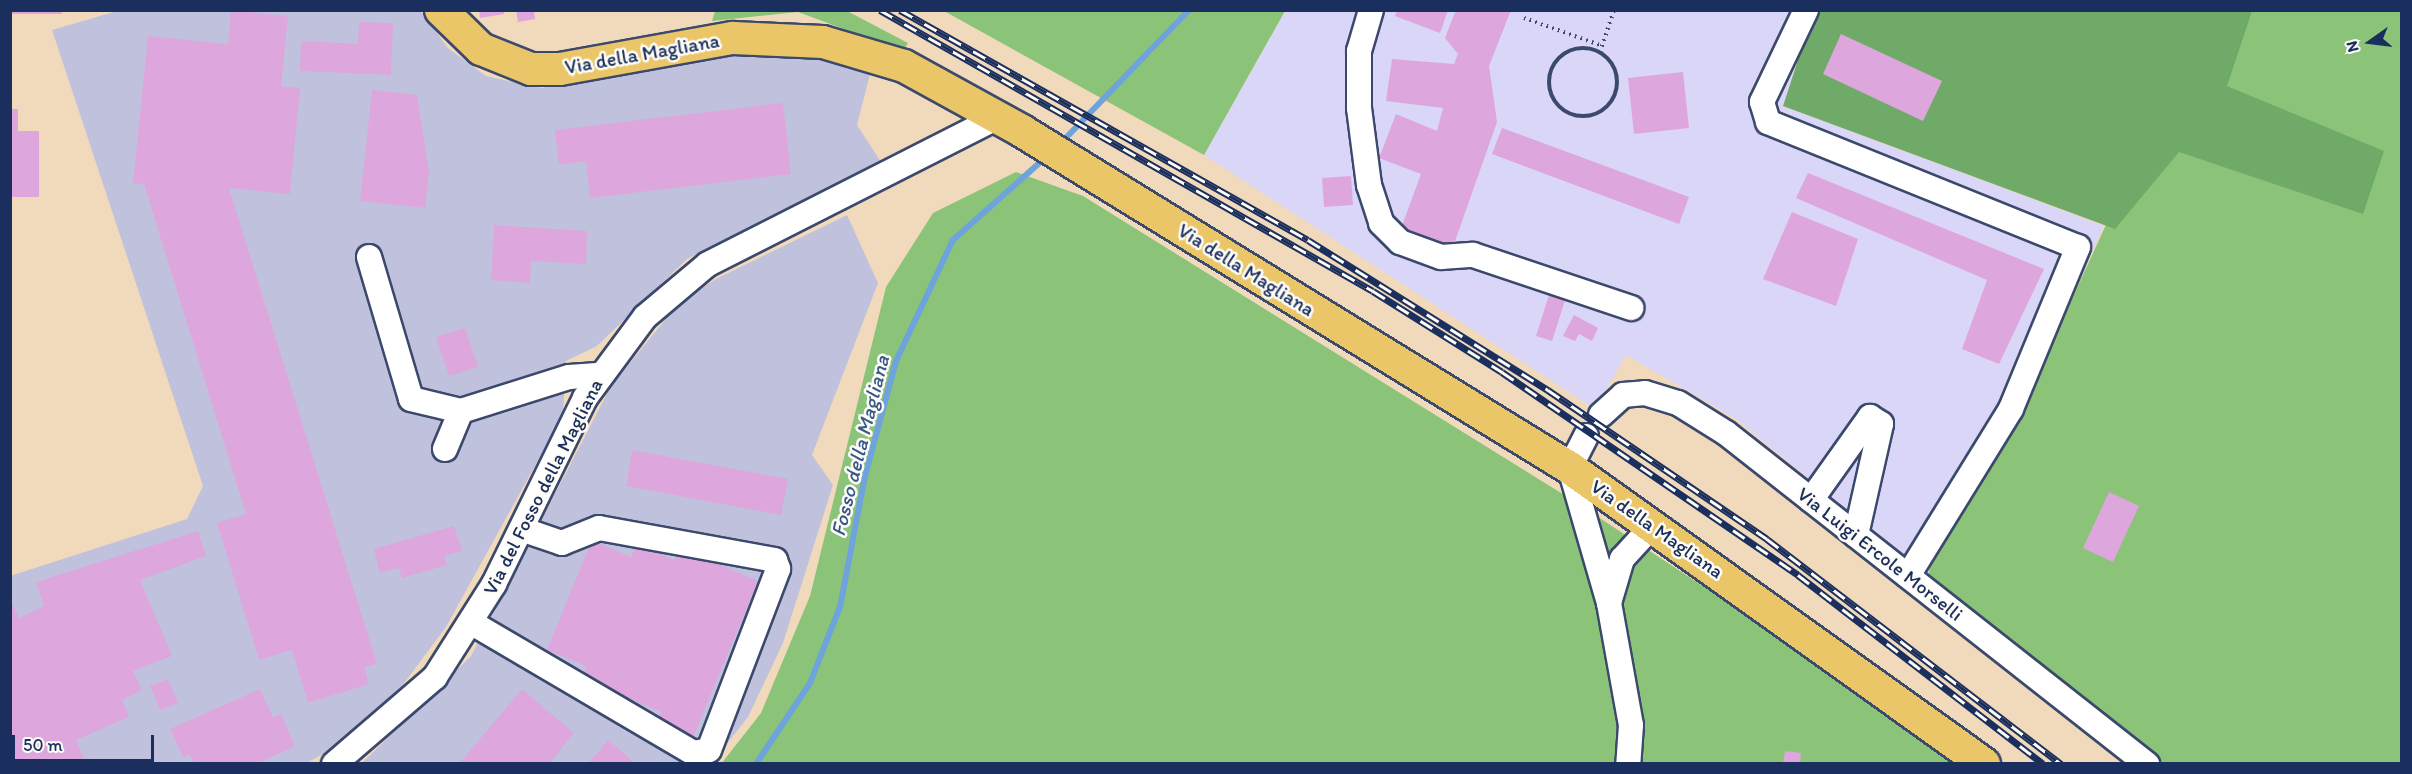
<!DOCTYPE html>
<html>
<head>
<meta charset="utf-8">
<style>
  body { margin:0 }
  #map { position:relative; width:2412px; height:774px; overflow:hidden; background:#f1dabb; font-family:Itim,sans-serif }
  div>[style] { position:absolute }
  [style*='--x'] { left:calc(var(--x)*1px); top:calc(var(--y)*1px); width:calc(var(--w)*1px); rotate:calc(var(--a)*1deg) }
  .built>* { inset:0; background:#dad6f7 }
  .industrial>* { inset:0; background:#c0c2dd }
  .green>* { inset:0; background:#8bc478 }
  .forest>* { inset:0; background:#70aa68 }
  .stream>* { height:6px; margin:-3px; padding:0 3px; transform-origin:3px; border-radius:3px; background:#6ea3db }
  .building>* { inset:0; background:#dda6dd }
  .path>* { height:4px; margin-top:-2px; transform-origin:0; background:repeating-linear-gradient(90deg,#3b496c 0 1.5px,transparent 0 6px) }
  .path>.ring { margin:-2px; padding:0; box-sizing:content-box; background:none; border:4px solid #3b496c; border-radius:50% }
  .roads { filter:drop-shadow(2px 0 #3b496c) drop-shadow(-2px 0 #3b496c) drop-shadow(0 2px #3b496c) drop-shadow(0 -2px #3b496c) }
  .minor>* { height:24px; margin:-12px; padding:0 12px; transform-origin:12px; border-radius:12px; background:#fff }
  .major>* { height:32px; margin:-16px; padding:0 16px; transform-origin:16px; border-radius:16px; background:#ebc669 }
  .rail>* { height:7px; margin-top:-3.5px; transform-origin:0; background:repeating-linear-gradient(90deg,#fdfcf7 0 14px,#1b2f5e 0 28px); box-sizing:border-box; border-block:2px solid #1b2f5e }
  span { translate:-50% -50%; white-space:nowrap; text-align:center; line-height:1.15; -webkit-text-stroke:5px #fdfcf7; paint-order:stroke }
  .street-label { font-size:20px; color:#1b2f5e }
  .water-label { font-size:21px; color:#38588a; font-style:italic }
  .frame { position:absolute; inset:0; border:12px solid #1b2f5e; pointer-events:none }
  .north { position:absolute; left:2340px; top:12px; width:60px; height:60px; -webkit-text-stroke:4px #fdfcf7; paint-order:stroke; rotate:256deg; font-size:16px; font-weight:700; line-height:24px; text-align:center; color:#1b2f5e }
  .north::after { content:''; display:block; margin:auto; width:21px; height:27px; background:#1b2f5e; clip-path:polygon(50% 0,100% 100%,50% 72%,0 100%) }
  .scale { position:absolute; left:12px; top:735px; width:142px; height:27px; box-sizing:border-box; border:3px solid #1b2f5e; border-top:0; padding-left:8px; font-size:18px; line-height:21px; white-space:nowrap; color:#1b2f5e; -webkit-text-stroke:4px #fdfcf7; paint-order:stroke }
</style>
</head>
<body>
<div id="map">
  <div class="built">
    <i style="clip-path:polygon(1285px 11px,1814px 11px,1783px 106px,2104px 226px,2018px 417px,1935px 544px,1928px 577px,1736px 419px,1626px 355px,1595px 409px,1204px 155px)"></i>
  </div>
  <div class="industrial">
    <i style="clip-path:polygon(117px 11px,421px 11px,448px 48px,486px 76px,542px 88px,653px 62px,770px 46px,862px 67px,870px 74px,857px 125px,881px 162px,687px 259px,597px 346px,566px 361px,563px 415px,446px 627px,402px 686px,338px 745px,307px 763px,11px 763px,10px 576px,187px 519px,203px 486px,52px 30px)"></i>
    <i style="clip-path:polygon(847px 215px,878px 283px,812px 455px,833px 485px,783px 643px,748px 717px,712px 763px,361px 764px,471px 656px,611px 386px,678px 304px,716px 279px)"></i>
  </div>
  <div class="green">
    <i style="clip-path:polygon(715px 11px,847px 11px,908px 43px,903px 51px,798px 12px,712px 21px)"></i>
    <i style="clip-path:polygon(944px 11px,1285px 11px,1204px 155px)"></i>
    <i style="clip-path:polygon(2016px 11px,2401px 11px,2401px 763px,2162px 763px,1928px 577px,1935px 544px,2018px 417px,2169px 87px)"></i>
    <i style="clip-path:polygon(1016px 172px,1083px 196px,1574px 501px,1971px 763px,721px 764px,761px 713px,810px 596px,886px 287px,933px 213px)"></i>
  </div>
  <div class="forest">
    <i style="clip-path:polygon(1814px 11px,2252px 11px,2227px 86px,2384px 151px,2363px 214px,2179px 152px,2115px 229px,1783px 106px)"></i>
  </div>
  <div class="stream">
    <i style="--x:1060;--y:144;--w:186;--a:-46.1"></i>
    <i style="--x:756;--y:764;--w:97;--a:-56.3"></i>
    <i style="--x:810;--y:683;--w:82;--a:-68.5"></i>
    <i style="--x:840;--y:607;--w:133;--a:-79.2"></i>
    <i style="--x:865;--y:476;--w:119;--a:-74.9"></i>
    <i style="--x:896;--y:361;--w:134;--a:-64.8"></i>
    <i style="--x:953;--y:240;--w:125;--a:-41.7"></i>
  </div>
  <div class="building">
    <i style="clip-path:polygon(10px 10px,61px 10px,62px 14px,10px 14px)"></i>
    <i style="clip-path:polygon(231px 10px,288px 16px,281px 86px,300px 88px,290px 194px,229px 188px,377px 664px,364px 667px,369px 684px,308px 703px,292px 650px,259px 660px,217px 523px,246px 514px,144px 184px,133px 183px,148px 36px,228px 44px)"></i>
    <i style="clip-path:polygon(479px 10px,504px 10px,504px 14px,480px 18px)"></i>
    <i style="clip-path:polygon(516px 10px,534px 10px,535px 19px,518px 22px)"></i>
    <i style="clip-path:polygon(1397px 10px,1448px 10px,1440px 33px,1395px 16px)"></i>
    <i style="clip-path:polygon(1456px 10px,1511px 10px,1489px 66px,1497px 122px,1453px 247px,1440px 254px,1400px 231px,1421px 174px,1379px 158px,1396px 114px,1437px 131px,1443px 108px,1386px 101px,1392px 59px,1454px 64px,1458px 54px,1445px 38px)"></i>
    <i style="clip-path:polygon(359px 22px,393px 23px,391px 75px,300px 71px,301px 41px,358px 44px)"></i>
    <i style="clip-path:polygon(1841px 34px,1942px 81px,1923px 121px,1823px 74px)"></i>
    <i style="clip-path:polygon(1683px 72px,1689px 128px,1634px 134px,1628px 78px)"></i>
    <i style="clip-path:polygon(372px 90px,417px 95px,429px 172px,425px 208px,360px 201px)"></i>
    <i style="clip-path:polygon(783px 103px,791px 174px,590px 198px,586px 161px,559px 165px,555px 130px)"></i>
    <i style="clip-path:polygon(10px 109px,18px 109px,18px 131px,39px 131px,39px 197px,10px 197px)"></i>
    <i style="clip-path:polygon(1502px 128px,1689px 197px,1679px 224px,1492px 154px)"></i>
    <i style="clip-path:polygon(1808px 173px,2044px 269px,1999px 364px,1962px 349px,1987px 280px,1796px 198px)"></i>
    <i style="clip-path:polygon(1351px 176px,1353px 205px,1324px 207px,1322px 178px)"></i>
    <i style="clip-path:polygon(1792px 212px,1858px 239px,1836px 306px,1763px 279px)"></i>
    <i style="clip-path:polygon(494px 225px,587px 231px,586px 264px,531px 261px,530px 283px,491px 280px)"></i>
    <i style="clip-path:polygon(1550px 292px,1566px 297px,1552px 341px,1536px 336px)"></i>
    <i style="clip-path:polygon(1574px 315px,1598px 328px,1592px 341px,1579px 334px,1575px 341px,1563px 336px)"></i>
    <i style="clip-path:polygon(465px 328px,478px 367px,449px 376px,436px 337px)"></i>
    <i style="clip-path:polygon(632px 450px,788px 479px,781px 515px,626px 486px)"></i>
    <i style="clip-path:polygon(2109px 492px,2139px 506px,2113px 562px,2083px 548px)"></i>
    <i style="clip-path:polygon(454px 526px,462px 551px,444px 556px,447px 565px,402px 578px,399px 568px,380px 573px,374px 549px)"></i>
    <i style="clip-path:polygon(198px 531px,206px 556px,140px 580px,172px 656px,133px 671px,142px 690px,122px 700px,129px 717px,76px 740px,86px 764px,10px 764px,10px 600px,19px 618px,44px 606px,36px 582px)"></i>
    <i style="clip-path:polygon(592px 540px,631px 557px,637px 544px,675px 560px,680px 548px,758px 581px,692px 740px,656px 725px,661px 712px,582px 678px,586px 666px,547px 650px)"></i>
    <i style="clip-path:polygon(168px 679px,178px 703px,160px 710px,150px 686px)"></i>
    <i style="clip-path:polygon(260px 689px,273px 717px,281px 714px,295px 746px,256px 764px,194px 764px,190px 754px,183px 757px,170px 729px)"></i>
    <i style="clip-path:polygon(522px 689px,574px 733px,549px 764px,459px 764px)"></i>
    <i style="clip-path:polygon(608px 740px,636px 764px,588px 764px)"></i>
    <i style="clip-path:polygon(1785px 751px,1801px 753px,1800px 764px,1783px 764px)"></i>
  </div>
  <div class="path">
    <i style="--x:1524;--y:18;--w:81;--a:19.6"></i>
    <i class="ring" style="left:1549px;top:48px;width:64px;height:64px"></i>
    <i style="--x:1600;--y:52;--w:44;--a:-71.6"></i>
  </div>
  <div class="roads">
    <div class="minor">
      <i style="--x:1371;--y:10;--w:43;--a:106.3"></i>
      <i style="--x:1359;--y:51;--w:57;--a:90"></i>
      <i style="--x:1359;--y:108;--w:78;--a:82.6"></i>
      <i style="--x:1369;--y:185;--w:40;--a:72"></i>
      <i style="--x:1381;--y:223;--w:27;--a:45"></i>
      <i style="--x:1400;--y:242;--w:44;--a:20.1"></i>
      <i style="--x:1441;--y:257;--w:32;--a:-4"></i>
      <i style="--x:1473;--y:255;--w:167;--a:18.5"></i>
      <i style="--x:1806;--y:10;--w:102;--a:115.6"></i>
      <i style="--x:1762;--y:102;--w:21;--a:73"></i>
      <i style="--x:1768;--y:122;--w:334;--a:22"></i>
      <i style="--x:2078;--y:247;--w:175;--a:112.5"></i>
      <i style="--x:2011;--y:409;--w:196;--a:121.7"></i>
      <i style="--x:369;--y:257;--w:148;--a:73.5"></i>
      <i style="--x:411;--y:399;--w:51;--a:13.5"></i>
      <i style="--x:461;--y:411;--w:113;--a:-17.5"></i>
      <i style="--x:569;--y:377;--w:32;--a:-4"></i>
      <i style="--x:1601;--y:415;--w:30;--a:-42"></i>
      <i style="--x:1623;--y:395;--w:22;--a:-5"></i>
      <i style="--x:1645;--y:393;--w:34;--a:17"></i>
      <i style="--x:1678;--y:403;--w:57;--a:32"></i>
      <i style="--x:1726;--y:433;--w:536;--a:38.18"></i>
      <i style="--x:1586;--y:436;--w:36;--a:117"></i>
      <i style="--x:1570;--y:468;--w:141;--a:73.9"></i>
      <i style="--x:1609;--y:603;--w:124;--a:79.8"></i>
      <i style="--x:1631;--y:725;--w:39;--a:94"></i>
      <i style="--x:445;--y:449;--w:41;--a:-67.2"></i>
      <i style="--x:1811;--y:500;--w:102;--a:-54.6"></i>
      <i style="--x:1870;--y:417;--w:13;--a:32"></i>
      <i style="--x:1881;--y:424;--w:114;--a:102.7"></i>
      <i style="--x:1609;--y:603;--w:46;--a:-73.5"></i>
      <i style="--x:1622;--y:559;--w:47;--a:-47.6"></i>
      <i style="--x:472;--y:623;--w:257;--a:30.4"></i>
      <i style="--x:694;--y:753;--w:15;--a:-11"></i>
      <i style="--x:709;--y:750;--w:194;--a:-69.1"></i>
      <i style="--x:778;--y:569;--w:9;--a:-108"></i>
      <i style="--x:775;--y:560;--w:179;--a:-169.7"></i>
      <i style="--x:599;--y:528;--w:40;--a:158"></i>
      <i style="--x:562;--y:543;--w:43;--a:-161.1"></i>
      <i style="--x:334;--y:764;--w:133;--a:-40.7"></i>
      <i style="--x:435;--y:677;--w:110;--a:-57.6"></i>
      <i style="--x:494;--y:584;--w:207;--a:-63.9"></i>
      <i style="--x:585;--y:398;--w:101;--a:-53.5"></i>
      <i style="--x:645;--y:317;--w:82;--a:-40.1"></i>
      <i style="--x:708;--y:264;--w:323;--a:-26.9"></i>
    </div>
    <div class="major">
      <i style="--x:441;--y:10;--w:56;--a:44.3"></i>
      <i style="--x:481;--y:49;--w:54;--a:21.8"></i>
      <i style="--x:531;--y:69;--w:29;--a:0"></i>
      <i style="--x:560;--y:69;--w:176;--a:-10.2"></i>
      <i style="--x:733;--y:38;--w:90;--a:2.5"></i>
      <i style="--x:823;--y:42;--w:84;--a:16.5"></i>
      <i style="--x:904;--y:66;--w:135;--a:28.8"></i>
      <i style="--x:1022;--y:131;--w:643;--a:31.59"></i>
      <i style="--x:1570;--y:468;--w:509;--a:35.56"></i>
    </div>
  </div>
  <div class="rail">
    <i style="--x:880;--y:10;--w:567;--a:29.68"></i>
    <i style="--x:1373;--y:291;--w:152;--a:32.1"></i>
    <i style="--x:1502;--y:372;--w:359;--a:34.4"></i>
    <i style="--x:1798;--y:575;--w:309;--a:37.6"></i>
    <i style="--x:900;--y:10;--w:468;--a:29.4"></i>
    <i style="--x:1308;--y:240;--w:283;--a:32"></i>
    <i style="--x:1548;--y:390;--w:265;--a:34.2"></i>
    <i style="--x:1767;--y:539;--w:370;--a:37.4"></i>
  </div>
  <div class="street-label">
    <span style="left:642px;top:54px;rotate:-10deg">Via della Magliana</span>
    <span style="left:1246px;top:270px;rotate:32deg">Via della Magliana</span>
    <span style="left:543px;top:487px;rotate:-63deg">Via del Fosso della Magliana</span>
    <span style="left:1657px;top:529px;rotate:35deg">Via della Magliana</span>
    <span style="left:1880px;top:554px;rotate:38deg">Via Luigi Ercole Morselli</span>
  </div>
  <div class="water-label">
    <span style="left:860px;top:446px;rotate:-76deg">Fosso della Magliana</span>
  </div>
  <div class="frame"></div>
  <div class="north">N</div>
  <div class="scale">50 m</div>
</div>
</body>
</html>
